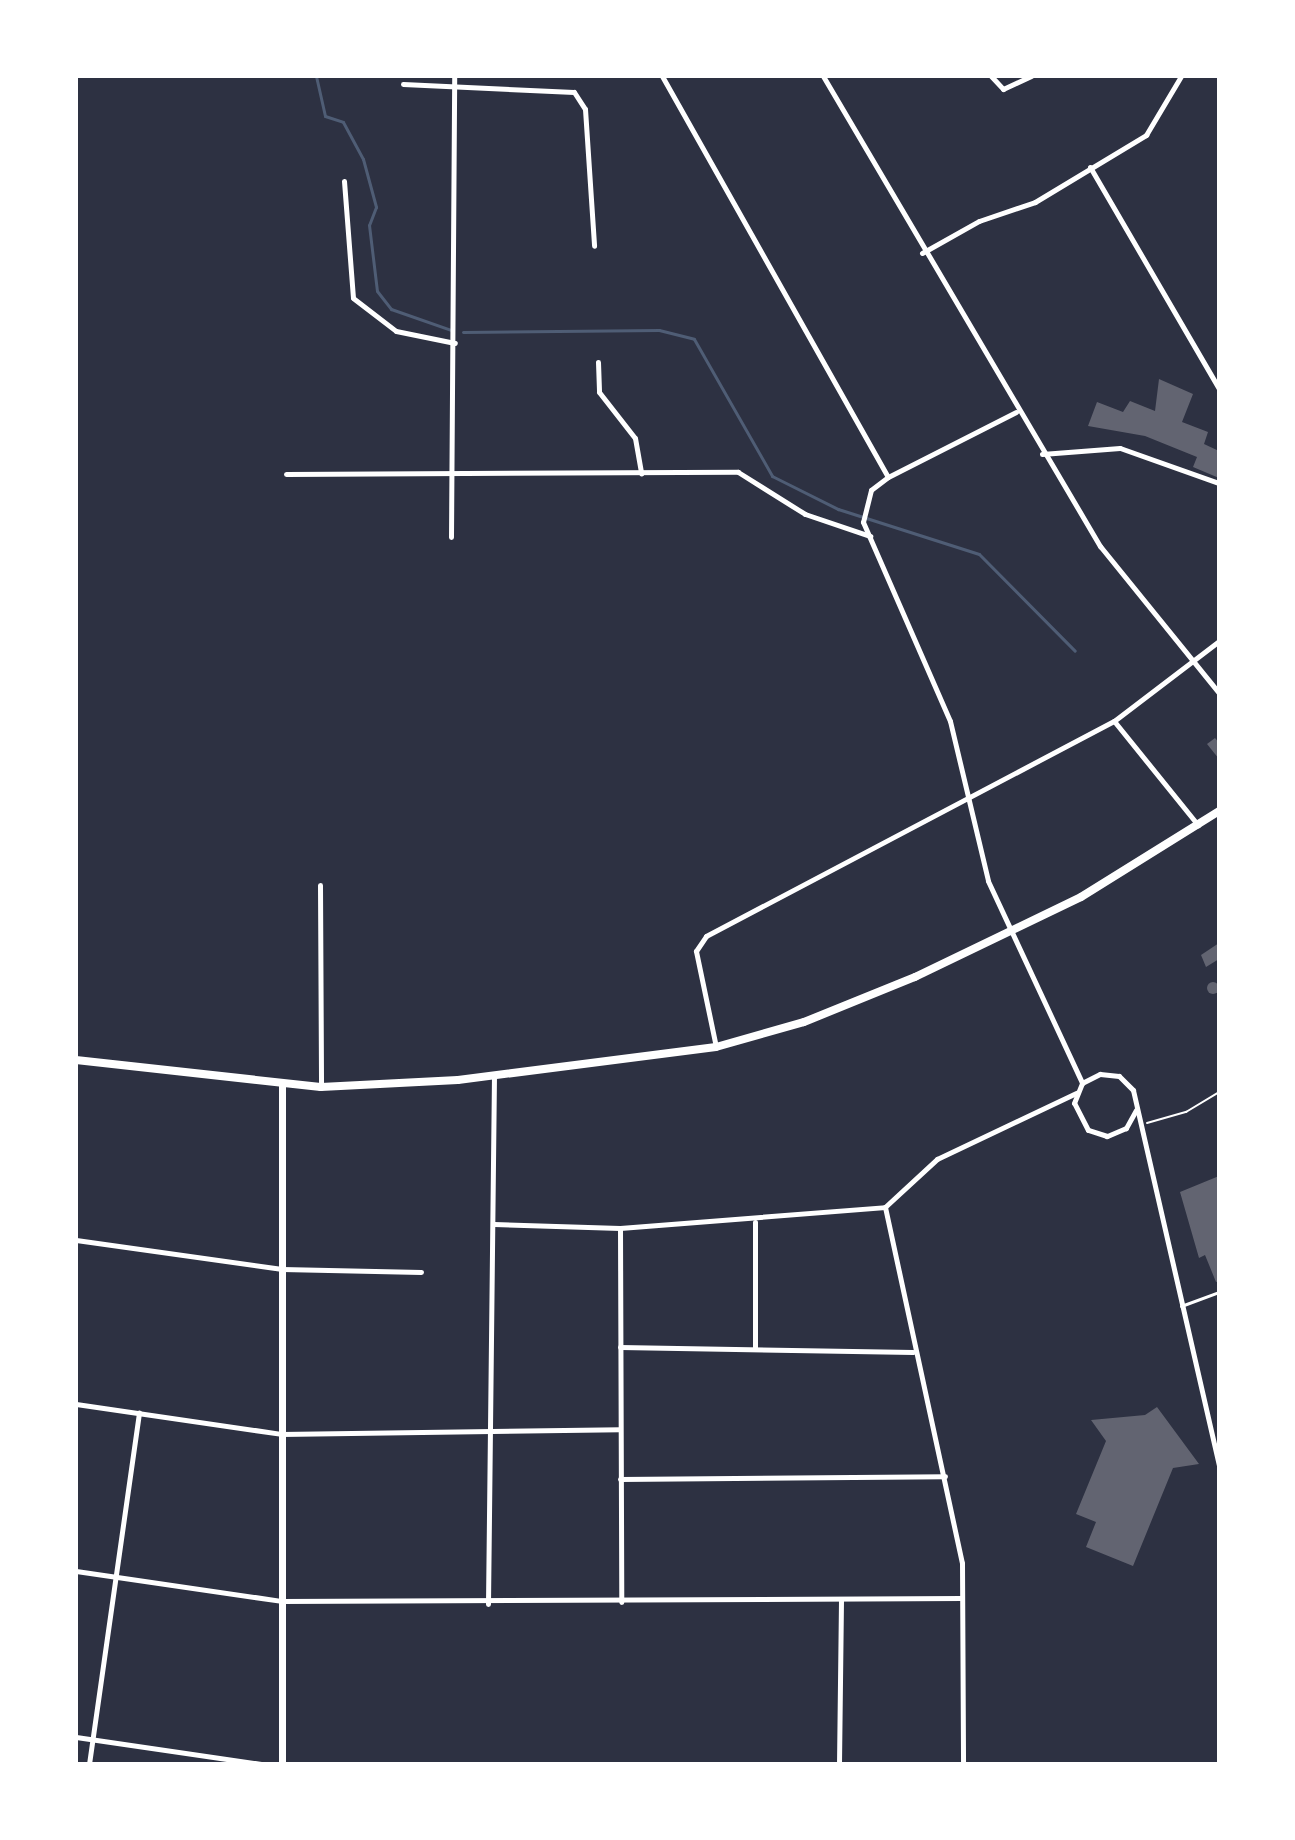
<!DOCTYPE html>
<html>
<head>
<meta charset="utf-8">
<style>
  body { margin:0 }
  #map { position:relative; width:1295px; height:1840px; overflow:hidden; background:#2d3142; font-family:"Fira Sans",sans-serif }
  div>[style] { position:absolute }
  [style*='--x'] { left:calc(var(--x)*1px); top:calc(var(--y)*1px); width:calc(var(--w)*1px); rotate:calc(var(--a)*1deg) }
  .stream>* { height:3px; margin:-1.5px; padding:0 1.5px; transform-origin:1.5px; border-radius:1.5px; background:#4f5d75 }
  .building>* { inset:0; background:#626471 }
  .round { border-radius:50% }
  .path>* { height:2px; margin:-1px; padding:0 1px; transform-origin:1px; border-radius:1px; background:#fff }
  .service>* { height:3px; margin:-1.5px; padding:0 1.5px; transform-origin:1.5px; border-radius:1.5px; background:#fff }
  .minor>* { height:5px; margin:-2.5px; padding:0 2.5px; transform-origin:2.5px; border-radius:2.5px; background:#fff }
  .secondary>* { height:7px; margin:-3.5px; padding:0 3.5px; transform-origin:3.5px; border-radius:3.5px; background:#fff }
  .primary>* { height:8px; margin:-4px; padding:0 4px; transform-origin:4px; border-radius:4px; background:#fff }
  span { translate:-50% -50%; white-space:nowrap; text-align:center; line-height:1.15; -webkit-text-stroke:8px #fff; paint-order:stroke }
  .frame { position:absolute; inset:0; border:78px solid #fff; pointer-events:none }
</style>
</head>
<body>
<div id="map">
  <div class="stream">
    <i style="--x:316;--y:76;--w:41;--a:77.3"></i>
    <i style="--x:325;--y:116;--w:19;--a:18"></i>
    <i style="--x:343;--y:122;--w:42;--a:61.6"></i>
    <i style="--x:363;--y:159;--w:50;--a:74.8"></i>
    <i style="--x:376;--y:207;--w:19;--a:111"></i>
    <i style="--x:369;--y:225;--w:66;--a:83.1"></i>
    <i style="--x:377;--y:291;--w:23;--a:52"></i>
    <i style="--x:391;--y:309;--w:64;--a:19.3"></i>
    <i style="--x:463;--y:332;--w:196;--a:-0.6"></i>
    <i style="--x:659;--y:330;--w:36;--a:14"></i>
    <i style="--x:694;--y:339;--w:158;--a:60.3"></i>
    <i style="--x:772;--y:476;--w:74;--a:26.6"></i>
    <i style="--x:838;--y:509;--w:148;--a:17.7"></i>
    <i style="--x:979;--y:554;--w:136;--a:45.3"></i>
  </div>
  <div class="building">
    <i style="clip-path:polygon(1159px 379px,1193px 394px,1182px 422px,1208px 432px,1204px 444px,1219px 451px,1219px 478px,1193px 467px,1197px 457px,1145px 436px,1088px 426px,1097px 402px,1123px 412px,1130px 401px,1155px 411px)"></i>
    <i style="clip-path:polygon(1215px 738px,1219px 743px,1219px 759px,1207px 744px)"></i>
    <i style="clip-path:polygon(1219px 943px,1219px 959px,1206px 967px,1201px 955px)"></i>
    <i class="round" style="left:1207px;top:982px;width:12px;height:12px"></i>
    <i style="clip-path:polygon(1219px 1176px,1219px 1281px,1216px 1282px,1205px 1255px,1199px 1258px,1180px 1192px)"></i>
    <i style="clip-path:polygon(1157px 1407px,1199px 1464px,1173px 1468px,1133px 1566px,1086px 1547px,1096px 1522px,1076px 1514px,1106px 1441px,1091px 1420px,1145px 1415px)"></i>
  </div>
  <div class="path">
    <i style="--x:1147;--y:1123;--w:41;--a:-15.8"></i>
    <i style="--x:1186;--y:1112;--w:39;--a:-31"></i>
  </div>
  <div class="service">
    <i style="--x:1181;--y:1306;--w:40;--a:-20.2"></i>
  </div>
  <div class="minor">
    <i style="--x:662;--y:76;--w:460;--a:60.6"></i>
    <i style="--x:823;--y:76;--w:546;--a:59.49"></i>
    <i style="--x:1100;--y:546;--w:189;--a:51"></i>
    <i style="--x:991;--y:76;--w:18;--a:47"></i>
    <i style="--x:1003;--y:89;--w:31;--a:-25"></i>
    <i style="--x:403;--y:84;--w:171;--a:2.7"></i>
    <i style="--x:574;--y:92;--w:20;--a:57"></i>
    <i style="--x:585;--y:109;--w:137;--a:86.2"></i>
    <i style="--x:1090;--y:167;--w:257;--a:59.8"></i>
    <i style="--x:344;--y:181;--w:117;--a:85.6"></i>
    <i style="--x:353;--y:298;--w:54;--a:37.5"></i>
    <i style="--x:396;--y:331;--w:60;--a:11.5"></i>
    <i style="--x:922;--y:253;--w:65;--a:-29.3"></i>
    <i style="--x:979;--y:221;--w:59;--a:-18.7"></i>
    <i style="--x:1035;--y:202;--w:130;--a:-31.1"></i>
    <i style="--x:1146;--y:135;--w:69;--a:-59.3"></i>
    <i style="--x:598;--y:362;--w:30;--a:88"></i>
    <i style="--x:599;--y:392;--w:58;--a:52"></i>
    <i style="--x:635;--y:438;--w:36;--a:80"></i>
    <i style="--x:1016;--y:412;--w:144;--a:153.1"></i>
    <i style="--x:888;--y:477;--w:21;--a:143"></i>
    <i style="--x:871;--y:490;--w:33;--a:104"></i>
    <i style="--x:863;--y:522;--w:217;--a:66.4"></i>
    <i style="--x:950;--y:721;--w:164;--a:76.6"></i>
    <i style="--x:988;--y:881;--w:223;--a:65"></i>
    <i style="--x:1042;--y:454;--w:78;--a:-4.4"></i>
    <i style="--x:1120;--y:448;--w:105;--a:19.5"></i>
    <i style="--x:286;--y:474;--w:452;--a:-0.3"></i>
    <i style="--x:738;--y:472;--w:79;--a:32.1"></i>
    <i style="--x:805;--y:514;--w:69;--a:18.7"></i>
    <i style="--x:451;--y:537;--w:461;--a:-89.6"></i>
    <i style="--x:1114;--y:721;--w:134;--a:51.1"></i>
    <i style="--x:320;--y:885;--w:201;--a:89.7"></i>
    <i style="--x:716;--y:1047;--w:98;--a:-101.8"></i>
    <i style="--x:696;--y:951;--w:18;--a:-56"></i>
    <i style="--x:706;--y:936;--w:461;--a:-27.8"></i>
    <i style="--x:1114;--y:721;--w:132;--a:-37.3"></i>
    <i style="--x:1136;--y:1110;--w:21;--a:119"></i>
    <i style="--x:1126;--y:1128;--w:21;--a:157"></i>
    <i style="--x:1107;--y:1136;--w:20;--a:-162"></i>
    <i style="--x:1088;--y:1130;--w:30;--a:-117"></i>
    <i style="--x:1074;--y:1103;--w:22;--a:-68"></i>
    <i style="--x:1082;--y:1083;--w:20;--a:-27"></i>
    <i style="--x:1100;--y:1074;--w:19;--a:6"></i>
    <i style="--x:1119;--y:1076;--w:20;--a:45"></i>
    <i style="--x:1133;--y:1090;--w:386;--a:77.1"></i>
    <i style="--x:885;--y:1207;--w:364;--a:77.8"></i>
    <i style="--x:962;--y:1563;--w:201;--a:89.7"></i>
    <i style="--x:494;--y:1224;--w:126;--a:1.8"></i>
    <i style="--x:620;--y:1228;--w:266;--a:-4.5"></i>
    <i style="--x:885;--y:1207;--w:71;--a:-42.7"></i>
    <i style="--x:937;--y:1159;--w:154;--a:-25.4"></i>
    <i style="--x:620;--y:1228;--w:374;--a:89.8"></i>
    <i style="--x:76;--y:1240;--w:208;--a:8"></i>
    <i style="--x:282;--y:1269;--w:139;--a:1.2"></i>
    <i style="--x:620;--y:1347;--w:293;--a:1"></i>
    <i style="--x:755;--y:1349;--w:127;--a:-90"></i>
    <i style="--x:76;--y:1404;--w:207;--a:8.3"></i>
    <i style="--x:281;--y:1434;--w:339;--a:-0.8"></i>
    <i style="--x:620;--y:1479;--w:325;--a:-0.5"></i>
    <i style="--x:76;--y:1571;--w:207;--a:8.3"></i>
    <i style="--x:281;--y:1601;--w:681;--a:-0.25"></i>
    <i style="--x:488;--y:1604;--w:529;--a:-89.35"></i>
    <i style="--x:76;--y:1737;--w:187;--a:8.3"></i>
    <i style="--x:89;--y:1764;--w:355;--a:-81.9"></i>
    <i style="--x:839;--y:1764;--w:165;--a:-89.3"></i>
  </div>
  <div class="secondary">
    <i style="--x:282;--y:1764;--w:680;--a:-90"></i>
  </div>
  <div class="primary">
    <i style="--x:76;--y:1060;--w:246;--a:6.3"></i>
    <i style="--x:321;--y:1087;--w:137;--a:-2.9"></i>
    <i style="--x:458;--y:1080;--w:260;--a:-7.3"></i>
    <i style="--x:716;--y:1047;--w:91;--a:-15.9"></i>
    <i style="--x:804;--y:1022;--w:120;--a:-22.1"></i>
    <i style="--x:915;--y:977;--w:184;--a:-25.7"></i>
    <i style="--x:1081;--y:897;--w:163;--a:-31.9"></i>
  </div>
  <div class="frame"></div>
</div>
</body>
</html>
